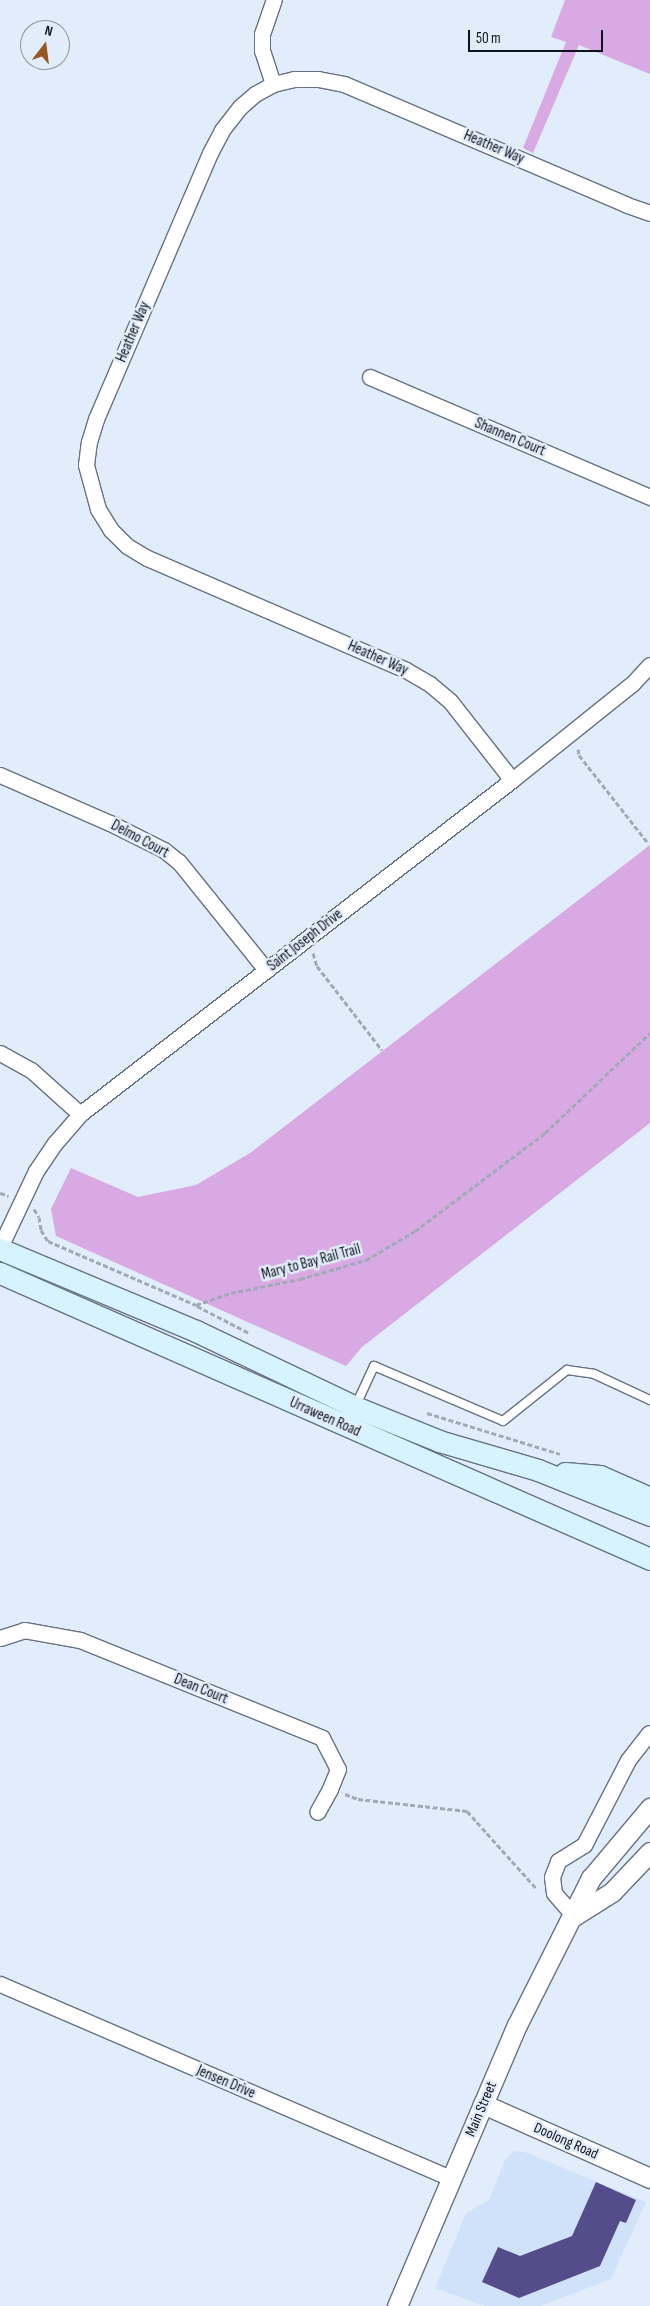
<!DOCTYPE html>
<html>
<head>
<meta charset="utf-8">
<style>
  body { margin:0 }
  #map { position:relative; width:650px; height:2306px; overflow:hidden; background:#e2edfc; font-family:"Sofia Sans Condensed",sans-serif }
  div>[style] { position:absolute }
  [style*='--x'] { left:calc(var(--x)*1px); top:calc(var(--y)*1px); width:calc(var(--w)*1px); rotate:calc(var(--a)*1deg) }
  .built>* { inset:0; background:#cfe2fa }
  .green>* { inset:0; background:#d8a9e2 }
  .building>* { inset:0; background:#544c8b }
  .path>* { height:3px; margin-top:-1.5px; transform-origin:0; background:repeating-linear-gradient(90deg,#a0a9b6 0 5px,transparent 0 7.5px) }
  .roads { filter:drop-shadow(1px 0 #667282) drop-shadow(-1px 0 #667282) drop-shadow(0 1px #667282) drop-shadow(0 -1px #667282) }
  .service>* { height:8px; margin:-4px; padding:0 4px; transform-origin:4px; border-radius:4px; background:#fff }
  .minor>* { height:15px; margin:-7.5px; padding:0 7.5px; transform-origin:7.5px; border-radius:7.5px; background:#fff }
  .tertiary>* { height:19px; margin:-9.5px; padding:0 9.5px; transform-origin:9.5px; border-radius:9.5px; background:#fff }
  .secondary>* { height:21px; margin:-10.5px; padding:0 10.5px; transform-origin:10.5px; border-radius:10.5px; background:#d7f4fe }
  span { translate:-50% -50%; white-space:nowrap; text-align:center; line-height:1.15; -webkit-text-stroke:5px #e2edfc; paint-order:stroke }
  .street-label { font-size:15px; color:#0e1319 }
  .north { position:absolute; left:20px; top:20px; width:50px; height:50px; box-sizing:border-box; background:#e2edfc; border:1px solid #8d96a1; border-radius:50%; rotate:15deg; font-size:14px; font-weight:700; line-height:20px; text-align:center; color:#0e1319 }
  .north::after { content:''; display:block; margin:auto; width:18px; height:22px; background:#97581f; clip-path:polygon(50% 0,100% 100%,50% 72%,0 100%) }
  .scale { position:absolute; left:468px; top:30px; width:135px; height:22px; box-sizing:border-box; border:2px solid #0e1319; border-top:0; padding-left:6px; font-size:15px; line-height:18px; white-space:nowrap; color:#0e1319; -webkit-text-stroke:4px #e2edfc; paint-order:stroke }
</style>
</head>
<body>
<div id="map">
  <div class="built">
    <i style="clip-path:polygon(515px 2151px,525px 2152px,646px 2202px,611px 2279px,541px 2306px,485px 2306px,435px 2288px,466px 2213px,489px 2200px,505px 2160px)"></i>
  </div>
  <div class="green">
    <i style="clip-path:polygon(565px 0,650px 0,650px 74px,579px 45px,533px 153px,523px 148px,566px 42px,551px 37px)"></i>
    <i style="clip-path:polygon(650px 845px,650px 1123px,362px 1347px,346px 1366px,56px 1236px,51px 1209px,71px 1168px,138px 1197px,196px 1185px,250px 1153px)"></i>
  </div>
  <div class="building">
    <i style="clip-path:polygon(596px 2182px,636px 2200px,626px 2223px,620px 2221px,600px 2266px,519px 2298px,482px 2282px,498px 2247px,520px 2256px,572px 2236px)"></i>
  </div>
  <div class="path">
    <i style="--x:578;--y:749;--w:6;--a:81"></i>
    <i style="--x:579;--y:755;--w:112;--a:51.9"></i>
    <i style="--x:313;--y:953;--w:14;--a:73"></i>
    <i style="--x:317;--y:966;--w:106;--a:52.3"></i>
    <i style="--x:0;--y:1193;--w:9;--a:18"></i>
    <i style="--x:34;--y:1209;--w:9;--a:58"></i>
    <i style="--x:39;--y:1217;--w:13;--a:81"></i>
    <i style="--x:41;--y:1230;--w:13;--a:58"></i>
    <i style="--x:48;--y:1241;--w:161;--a:23.4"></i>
    <i style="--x:196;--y:1305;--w:37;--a:-19"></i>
    <i style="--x:231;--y:1293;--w:70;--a:-11.5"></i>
    <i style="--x:300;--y:1279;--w:69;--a:-16.1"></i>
    <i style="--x:366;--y:1260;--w:57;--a:-30.6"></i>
    <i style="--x:415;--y:1231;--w:163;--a:-37"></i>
    <i style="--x:545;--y:1133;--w:145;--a:-43.6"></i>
    <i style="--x:197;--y:1306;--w:59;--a:27.4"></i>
    <i style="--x:427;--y:1413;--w:139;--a:17.1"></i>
    <i style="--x:345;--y:1794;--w:14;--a:21"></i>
    <i style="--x:358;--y:1799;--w:110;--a:6.3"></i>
    <i style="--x:467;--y:1811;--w:103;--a:48.1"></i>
  </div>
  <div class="roads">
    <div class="service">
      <i style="--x:356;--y:1405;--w:43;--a:-65.2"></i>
      <i style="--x:374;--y:1366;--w:140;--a:23.1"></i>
      <i style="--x:503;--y:1421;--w:82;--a:-38.6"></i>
      <i style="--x:567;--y:1370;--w:27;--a:8"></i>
      <i style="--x:594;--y:1374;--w:62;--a:24.9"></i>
    </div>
    <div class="minor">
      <i style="--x:273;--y:84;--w:35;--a:-108"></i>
      <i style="--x:262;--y:51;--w:17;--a:-90"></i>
      <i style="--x:262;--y:34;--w:36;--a:-71"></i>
      <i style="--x:370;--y:377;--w:305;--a:23.2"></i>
      <i style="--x:0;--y:775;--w:120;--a:23.6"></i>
      <i style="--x:110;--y:823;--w:60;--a:26.6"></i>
      <i style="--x:164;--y:850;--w:19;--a:39"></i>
      <i style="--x:179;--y:862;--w:139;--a:51.1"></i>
      <i style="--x:512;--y:780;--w:100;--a:-128.1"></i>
      <i style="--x:450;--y:701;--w:26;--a:-140"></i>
      <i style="--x:430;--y:684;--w:28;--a:-150"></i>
      <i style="--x:406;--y:670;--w:282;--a:-156.6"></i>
      <i style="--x:147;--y:558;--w:23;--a:-149"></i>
      <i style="--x:127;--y:546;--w:23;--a:-135"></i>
      <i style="--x:111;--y:530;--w:25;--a:-122"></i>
      <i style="--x:98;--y:509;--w:46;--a:-105.3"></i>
      <i style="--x:86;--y:465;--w:23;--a:-83"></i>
      <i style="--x:89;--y:442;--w:24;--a:-73"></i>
      <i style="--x:96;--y:419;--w:289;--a:-66.8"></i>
      <i style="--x:210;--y:153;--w:26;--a:-62"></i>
      <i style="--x:222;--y:130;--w:29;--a:-52"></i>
      <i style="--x:240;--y:107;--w:20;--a:-41"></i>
      <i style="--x:255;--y:94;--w:21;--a:-29"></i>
      <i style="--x:273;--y:84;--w:22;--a:-13"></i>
      <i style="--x:294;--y:79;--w:24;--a:0"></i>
      <i style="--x:318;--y:79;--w:26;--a:11"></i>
      <i style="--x:344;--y:84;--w:308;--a:23.1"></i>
      <i style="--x:627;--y:205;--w:24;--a:19"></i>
      <i style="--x:0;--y:1053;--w:35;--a:29"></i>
      <i style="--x:31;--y:1070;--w:66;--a:41.9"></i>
      <i style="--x:0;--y:1247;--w:84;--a:-64.7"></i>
      <i style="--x:36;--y:1171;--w:34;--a:-56"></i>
      <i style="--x:55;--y:1143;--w:38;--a:-49"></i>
      <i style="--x:80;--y:1114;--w:546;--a:-37.71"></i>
      <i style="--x:512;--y:780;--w:154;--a:-38.7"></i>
      <i style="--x:632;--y:684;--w:26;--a:-47"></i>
      <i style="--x:0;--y:1638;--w:25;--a:-18"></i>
      <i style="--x:24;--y:1630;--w:57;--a:10.1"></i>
      <i style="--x:80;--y:1640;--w:261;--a:22"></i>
      <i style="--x:322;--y:1738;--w:35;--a:63"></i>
      <i style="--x:338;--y:1769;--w:22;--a:112"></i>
      <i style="--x:330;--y:1789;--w:26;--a:119"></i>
      <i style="--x:574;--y:1916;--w:30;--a:-131"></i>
      <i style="--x:554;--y:1893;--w:16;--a:-97"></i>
      <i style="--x:552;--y:1877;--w:17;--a:-69"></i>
      <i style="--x:558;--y:1861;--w:31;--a:-32"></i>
      <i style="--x:584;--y:1845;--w:96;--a:-62.6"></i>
      <i style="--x:628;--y:1760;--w:34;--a:-52"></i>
      <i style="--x:0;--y:1984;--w:492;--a:23.3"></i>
    </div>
    <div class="tertiary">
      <i style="--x:574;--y:1916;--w:45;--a:-32.3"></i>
      <i style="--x:612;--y:1892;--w:55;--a:-46.5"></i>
      <i style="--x:483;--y:2104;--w:183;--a:23.9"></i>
      <i style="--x:397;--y:2306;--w:306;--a:-66.9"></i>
      <i style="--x:517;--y:2025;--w:165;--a:-63.3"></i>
      <i style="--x:591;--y:1878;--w:92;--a:-49.9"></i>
    </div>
    <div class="secondary">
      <i style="--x:0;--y:1249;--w:212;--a:22.7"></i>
      <i style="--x:196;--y:1331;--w:176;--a:25.5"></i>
      <i style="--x:355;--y:1407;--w:91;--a:22"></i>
      <i style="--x:439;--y:1441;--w:103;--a:16.3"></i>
      <i style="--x:538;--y:1470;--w:121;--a:21.9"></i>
      <i style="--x:0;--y:1273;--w:710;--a:23.75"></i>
      <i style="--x:565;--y:1473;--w:35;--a:5"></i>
      <i style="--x:600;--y:1476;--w:55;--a:23.7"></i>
    </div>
  </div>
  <div class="street-label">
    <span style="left:494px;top:147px;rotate:23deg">Heather Way</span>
    <span style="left:133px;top:332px;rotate:-67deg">Heather Way</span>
    <span style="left:510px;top:437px;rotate:23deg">Shannen Court</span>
    <span style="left:378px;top:658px;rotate:24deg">Heather Way</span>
    <span style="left:140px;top:839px;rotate:28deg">Delmo Court</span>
    <span style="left:305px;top:940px;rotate:-38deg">Saint Joseph Drive</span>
    <span style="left:311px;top:1262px;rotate:-15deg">Mary to Bay Rail Trail</span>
    <span style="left:325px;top:1417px;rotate:24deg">Urraween Road</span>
    <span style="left:201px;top:1689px;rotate:22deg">Dean Court</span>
    <span style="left:226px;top:2082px;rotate:23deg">Jensen Drive</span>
    <span style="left:481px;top:2109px;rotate:-67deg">Main Street</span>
    <span style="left:566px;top:2141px;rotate:24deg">Doolong Road</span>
  </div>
  <div class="north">N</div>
  <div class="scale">50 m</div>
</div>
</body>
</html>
